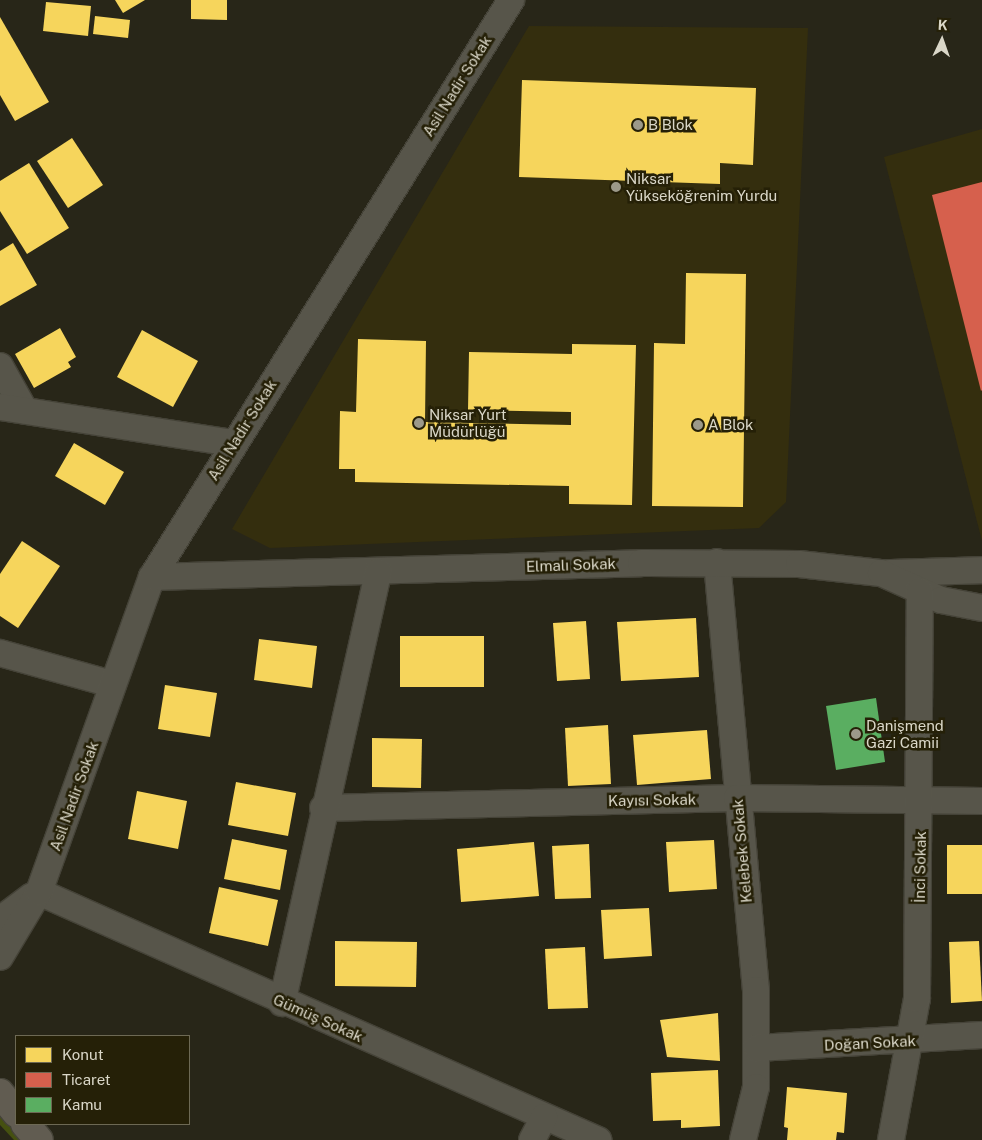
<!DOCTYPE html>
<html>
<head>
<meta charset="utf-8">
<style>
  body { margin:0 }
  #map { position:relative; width:982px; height:1140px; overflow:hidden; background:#282618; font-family:"Public Sans",sans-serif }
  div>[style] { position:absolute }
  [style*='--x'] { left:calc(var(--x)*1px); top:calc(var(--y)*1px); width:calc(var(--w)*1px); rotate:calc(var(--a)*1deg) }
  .built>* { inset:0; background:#342e0e }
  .green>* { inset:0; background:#455010 }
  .homes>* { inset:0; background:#f6d55c }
  .shops>* { inset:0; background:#d6604d }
  .public>* { inset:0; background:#5aae61 }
  .roads { filter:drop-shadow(1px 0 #454338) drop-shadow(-1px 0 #454338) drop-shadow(0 1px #454338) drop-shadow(0 -1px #454338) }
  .minor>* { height:26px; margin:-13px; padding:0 13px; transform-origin:13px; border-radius:13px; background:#57554a }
  .major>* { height:28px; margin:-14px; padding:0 14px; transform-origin:14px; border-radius:14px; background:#615c51 }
  .dots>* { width:14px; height:14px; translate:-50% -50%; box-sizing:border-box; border:2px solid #252007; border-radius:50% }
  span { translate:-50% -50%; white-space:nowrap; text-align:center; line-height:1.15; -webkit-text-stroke:5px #252007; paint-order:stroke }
  .street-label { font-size:15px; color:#dad7c8 }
  .poi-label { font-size:15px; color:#dad7c8 }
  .left { translate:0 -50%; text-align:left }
  .legend { position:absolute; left:15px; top:1035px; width:175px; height:90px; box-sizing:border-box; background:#252007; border:1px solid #6d6954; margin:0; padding:6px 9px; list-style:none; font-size:15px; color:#dad7c8 }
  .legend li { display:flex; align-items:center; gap:10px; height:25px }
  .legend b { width:25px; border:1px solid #6d6954 }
  .north { position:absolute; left:917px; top:15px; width:50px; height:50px; -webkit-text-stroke:4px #252007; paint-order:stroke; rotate:3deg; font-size:14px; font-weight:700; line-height:20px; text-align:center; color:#dad7c8 }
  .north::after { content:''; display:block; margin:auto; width:18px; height:22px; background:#dad7c8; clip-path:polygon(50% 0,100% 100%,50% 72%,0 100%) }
</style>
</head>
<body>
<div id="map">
  <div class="built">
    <i style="clip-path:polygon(529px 26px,808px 28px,786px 502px,759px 528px,270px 548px,232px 529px)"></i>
    <i style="clip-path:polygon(982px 129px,982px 541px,884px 157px)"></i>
  </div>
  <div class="green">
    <i style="clip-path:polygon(0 1114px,21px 1140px,14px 1140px,0 1125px)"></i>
  </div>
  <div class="homes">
    <i style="clip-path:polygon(115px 0,145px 0,123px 13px)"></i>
    <i style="clip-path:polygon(191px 0,227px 0,227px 20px,191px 19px)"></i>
    <i style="clip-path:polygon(46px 2px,91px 6px,88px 36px,43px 31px)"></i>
    <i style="clip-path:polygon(95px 16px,130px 20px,128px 38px,93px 34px)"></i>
    <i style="clip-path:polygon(0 17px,49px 102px,15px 121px,0 95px)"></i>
    <i style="clip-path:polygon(522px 80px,756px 88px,753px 165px,720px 163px,720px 184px,519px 177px)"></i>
    <i style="clip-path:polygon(72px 138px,103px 185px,68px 208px,37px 161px)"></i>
    <i style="clip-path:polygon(29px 163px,69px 228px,27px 254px,0 211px,0 181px)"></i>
    <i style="clip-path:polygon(13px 243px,37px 285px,0 306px,0 251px)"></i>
    <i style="clip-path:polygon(686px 273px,746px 274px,743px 507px,652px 506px,654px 343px,685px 344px)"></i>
    <i style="clip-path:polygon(60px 328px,76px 357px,68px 362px,71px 367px,34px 388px,15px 354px)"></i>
    <i style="clip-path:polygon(142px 330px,198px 361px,173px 407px,117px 377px)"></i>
    <i style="clip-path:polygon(358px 339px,426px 341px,425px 422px,571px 425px,571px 412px,468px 410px,469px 352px,572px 354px,572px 344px,636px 345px,632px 505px,569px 504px,569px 486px,355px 482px,355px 469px,339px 469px,340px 411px,356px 412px)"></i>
    <i style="clip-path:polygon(74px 443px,124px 472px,105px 505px,55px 476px)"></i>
    <i style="clip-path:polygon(22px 541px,60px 566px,18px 628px,0 616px,0 574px)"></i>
    <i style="clip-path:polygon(696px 618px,699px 677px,621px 681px,617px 622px)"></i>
    <i style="clip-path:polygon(586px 621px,590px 679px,557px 681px,553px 623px)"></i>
    <i style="clip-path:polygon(400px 636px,484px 636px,484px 687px,400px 687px)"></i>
    <i style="clip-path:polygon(259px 639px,317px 646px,312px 688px,254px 680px)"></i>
    <i style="clip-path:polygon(165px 685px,217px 693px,210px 737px,158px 729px)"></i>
    <i style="clip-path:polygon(608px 725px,611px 784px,568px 786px,565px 728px)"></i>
    <i style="clip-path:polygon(707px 730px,711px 779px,637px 785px,633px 735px)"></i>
    <i style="clip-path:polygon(372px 738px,422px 739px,421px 788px,372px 787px)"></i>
    <i style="clip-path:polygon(236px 782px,296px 793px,288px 836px,228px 825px)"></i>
    <i style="clip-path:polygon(137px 791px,187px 801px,178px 849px,128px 839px)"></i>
    <i style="clip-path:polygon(232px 839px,287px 850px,280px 890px,224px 879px)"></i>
    <i style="clip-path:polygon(714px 840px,717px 889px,669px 892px,666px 842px)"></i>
    <i style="clip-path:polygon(534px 842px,539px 896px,461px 902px,457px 849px)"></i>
    <i style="clip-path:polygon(589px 844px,591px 898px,555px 899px,552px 846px)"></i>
    <i style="clip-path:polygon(947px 845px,982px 845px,982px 894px,947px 894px)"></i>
    <i style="clip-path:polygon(219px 887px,278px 900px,268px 946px,209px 933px)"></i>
    <i style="clip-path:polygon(649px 908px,652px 956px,604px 959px,601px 910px)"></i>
    <i style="clip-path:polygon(335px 941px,417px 942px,416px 987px,335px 986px)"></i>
    <i style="clip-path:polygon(979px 941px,982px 1001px,951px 1003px,949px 942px)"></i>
    <i style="clip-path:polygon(585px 947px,588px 1008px,548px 1009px,545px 949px)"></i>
    <i style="clip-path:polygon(718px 1013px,720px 1061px,667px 1057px,660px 1020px)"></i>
    <i style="clip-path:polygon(718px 1070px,720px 1126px,681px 1128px,681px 1120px,653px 1121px,651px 1073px)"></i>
    <i style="clip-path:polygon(787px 1087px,847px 1093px,844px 1133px,837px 1132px,836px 1140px,787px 1140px,788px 1128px,784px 1127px)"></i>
  </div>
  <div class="shops">
    <i style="clip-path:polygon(982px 182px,982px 390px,981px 391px,932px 195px)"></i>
  </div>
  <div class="public">
    <i style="clip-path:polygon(876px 698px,885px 762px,836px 770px,826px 706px)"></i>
  </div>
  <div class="roads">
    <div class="minor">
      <i style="--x:0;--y:366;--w:51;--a:60.9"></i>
      <i style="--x:0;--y:407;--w:236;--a:8.8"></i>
      <i style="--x:717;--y:562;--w:430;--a:84.8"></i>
      <i style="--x:756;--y:990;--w:97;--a:90"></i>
      <i style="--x:756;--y:1087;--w:55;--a:103.8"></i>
      <i style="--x:888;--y:573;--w:94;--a:-1.8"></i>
      <i style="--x:152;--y:577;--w:489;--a:-1.6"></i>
      <i style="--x:641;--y:563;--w:158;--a:0.4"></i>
      <i style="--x:799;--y:564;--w:82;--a:6.3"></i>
      <i style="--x:881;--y:573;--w:66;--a:24.2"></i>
      <i style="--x:941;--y:600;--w:42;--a:11"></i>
      <i style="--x:0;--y:653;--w:116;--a:15.5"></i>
      <i style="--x:323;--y:808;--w:414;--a:-1.4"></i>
      <i style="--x:737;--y:798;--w:245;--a:0.7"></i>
      <i style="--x:39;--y:892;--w:612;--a:23.92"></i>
      <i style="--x:0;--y:920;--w:40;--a:-37"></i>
      <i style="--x:0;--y:957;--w:76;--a:-59"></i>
      <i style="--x:39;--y:892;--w:335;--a:-70.3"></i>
      <i style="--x:152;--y:577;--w:680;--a:-58.11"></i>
      <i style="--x:282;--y:1003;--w:442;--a:-77.4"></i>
      <i style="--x:757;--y:1048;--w:225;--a:-3.3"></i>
      <i style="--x:532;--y:1140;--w:26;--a:-62"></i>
      <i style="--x:891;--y:1140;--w:143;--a:-79.6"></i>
      <i style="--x:917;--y:999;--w:408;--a:-89.6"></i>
    </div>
    <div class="major">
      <i style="--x:0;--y:1093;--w:26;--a:51"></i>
      <i style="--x:25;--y:1124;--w:21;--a:49"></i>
    </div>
  </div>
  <div class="dots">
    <i style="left:638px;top:125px;background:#9c998a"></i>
    <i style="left:616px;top:187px;background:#9c998a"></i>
    <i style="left:419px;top:423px;background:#9c998a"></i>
    <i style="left:698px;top:425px;background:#9c998a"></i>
    <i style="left:856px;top:734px;background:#9c998a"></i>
  </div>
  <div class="street-label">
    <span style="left:457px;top:86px;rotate:-58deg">Asil Nadir Sokak</span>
    <span style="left:242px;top:430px;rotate:-58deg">Asil Nadir Sokak</span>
    <span style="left:571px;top:565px;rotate:-2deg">Elmalı Sokak</span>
    <span style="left:74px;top:796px;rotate:-70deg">Asil Nadir Sokak</span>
    <span style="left:652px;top:800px;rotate:-1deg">Kayısı Sokak</span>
    <span style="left:742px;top:851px;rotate:-95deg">Kelebek Sokak</span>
    <span style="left:920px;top:867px;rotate:-89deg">İnci Sokak</span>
    <span style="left:318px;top:1018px;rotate:24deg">Gümüş Sokak</span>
    <span style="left:870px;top:1043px;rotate:-3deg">Doğan Sokak</span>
  </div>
  <div class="poi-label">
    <span class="left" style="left:648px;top:125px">B Blok</span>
    <span class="left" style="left:626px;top:187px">Niksar<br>Yükseköğrenim Yurdu</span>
    <span class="left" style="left:429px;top:423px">Niksar Yurt<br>Müdürlüğü</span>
    <span class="left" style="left:708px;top:425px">A Blok</span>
    <span class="left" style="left:866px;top:734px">Danişmend<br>Gazi Camii</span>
  </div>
  <ul class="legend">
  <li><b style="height:14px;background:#f6d55c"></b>Konut</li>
  <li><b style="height:14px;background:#d6604d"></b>Ticaret</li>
  <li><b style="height:14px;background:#5aae61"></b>Kamu</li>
  </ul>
  <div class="north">K</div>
</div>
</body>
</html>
